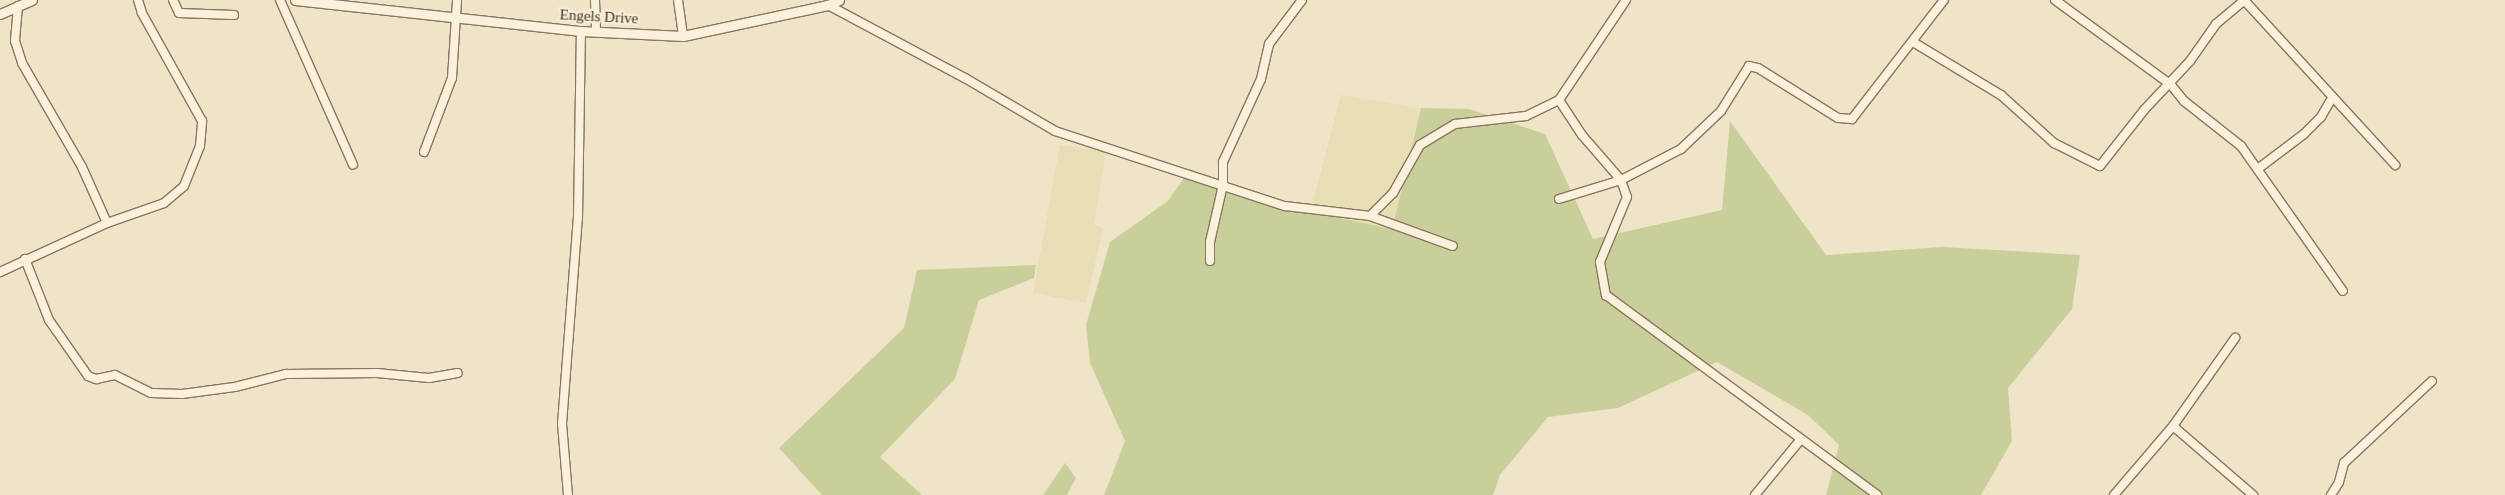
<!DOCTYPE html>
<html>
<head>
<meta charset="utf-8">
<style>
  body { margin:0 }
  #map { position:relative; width:2505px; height:495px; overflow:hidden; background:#f0e4c8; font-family:Georgia,serif }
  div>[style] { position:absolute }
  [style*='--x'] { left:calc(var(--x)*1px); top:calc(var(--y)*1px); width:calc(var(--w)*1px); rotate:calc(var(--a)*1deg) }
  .farmland>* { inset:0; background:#e6deb5 }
  .green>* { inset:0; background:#c9cf9b }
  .roads { filter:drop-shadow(1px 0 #8d765c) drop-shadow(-1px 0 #8d765c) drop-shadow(0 1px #8d765c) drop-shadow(0 -1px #8d765c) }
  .minor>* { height:8px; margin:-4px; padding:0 4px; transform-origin:4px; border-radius:4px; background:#faf1dc }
  .tertiary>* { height:9px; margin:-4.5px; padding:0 4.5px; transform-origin:4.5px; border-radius:4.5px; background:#faf1dc }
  span { translate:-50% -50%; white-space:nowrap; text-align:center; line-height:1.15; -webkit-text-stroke:4.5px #f7eed8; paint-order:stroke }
  .street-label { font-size:15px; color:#3d2e20 }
</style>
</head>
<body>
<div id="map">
  <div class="farmland">
    <i style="clip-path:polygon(1341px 95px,1420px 108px,1392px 229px,1310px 212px)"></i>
    <i style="clip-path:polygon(1060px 145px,1106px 152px,1094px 224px,1103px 229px,1086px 303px,1033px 293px)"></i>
  </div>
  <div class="green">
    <i style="clip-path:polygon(1421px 108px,1469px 109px,1545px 134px,1593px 239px,1722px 210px,1730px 121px,1826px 255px,1942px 247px,2080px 255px,2072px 309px,2008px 388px,2012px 441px,1981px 495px,1826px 495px,1839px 445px,1808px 415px,1717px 362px,1618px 408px,1548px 417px,1500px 475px,1493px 495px,1104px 495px,1125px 441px,1090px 363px,1086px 325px,1110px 242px,1168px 201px,1190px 169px,1310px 212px,1392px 229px)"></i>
    <i style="clip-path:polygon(1036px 265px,1034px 278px,979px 300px,955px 379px,880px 457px,922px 495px,822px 495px,779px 448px,904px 328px,917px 270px)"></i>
    <i style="clip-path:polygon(1065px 463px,1076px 478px,1067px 495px,1043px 495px)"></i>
  </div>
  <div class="roads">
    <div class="minor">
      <i style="--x:173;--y:0;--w:14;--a:65"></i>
      <i style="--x:179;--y:13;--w:55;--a:2.1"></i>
      <i style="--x:280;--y:0;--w:180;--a:66.1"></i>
      <i style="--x:595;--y:0;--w:31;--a:88"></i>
      <i style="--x:678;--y:0;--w:36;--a:82"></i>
      <i style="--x:1626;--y:0;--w:120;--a:123.8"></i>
      <i style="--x:1559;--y:100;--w:42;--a:56.7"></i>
      <i style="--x:1582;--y:135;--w:60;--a:49.1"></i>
      <i style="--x:1621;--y:180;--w:18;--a:71"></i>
      <i style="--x:1627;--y:197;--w:70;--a:112.6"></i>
      <i style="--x:1600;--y:262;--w:34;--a:80"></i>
      <i style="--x:1606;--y:295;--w:337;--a:36.4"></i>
      <i style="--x:2055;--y:0;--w:144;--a:36.2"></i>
      <i style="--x:2171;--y:85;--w:21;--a:51"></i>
      <i style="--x:2184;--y:101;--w:73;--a:38.3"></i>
      <i style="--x:2241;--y:146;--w:177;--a:54.9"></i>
      <i style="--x:2244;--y:0;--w:224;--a:47.5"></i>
      <i style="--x:828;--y:5;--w:155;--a:28.1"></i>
      <i style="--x:965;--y:78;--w:104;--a:30.5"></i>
      <i style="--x:1055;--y:131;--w:242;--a:18.1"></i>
      <i style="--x:1285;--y:206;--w:86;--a:6.7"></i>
      <i style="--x:1370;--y:216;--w:33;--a:-45"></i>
      <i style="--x:1393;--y:193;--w:55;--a:-60.6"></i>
      <i style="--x:1420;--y:145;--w:41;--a:-31"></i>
      <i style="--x:1455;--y:124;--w:71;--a:-6.4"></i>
      <i style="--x:1526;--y:116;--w:37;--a:-26"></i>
      <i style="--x:18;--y:6;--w:35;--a:95"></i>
      <i style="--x:15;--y:41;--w:23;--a:72"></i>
      <i style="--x:22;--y:63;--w:120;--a:60"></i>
      <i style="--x:82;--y:167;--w:61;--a:65.9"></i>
      <i style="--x:1913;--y:42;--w:103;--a:31.1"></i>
      <i style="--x:2001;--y:95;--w:72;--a:42.2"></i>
      <i style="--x:2054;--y:143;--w:51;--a:26.6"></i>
      <i style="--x:2100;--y:166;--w:71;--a:-51.8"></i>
      <i style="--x:2144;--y:110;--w:67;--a:-46.8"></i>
      <i style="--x:2190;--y:61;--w:45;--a:-54.9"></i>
      <i style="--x:2216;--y:24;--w:35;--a:-40"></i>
      <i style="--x:424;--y:152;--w:79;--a:-69.3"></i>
      <i style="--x:452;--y:78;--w:78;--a:-86.3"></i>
      <i style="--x:2259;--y:168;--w:56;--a:-37.1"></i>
      <i style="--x:2304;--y:134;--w:24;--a:-45"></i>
      <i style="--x:2321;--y:117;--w:22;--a:-60"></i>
      <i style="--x:1559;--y:199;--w:65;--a:-17"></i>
      <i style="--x:1621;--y:180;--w:68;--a:-27.3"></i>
      <i style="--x:1681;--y:149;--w:55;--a:-43.5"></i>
      <i style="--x:1721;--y:111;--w:53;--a:-58.1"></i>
      <i style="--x:1749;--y:66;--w:9;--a:13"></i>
      <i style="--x:1758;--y:68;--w:94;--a:32"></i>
      <i style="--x:1838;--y:118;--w:14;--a:4"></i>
      <i style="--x:1852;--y:119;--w:150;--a:-52.3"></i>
      <i style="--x:1370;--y:216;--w:88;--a:19.9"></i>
      <i style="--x:25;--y:259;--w:66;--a:68.5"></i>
      <i style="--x:49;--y:320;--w:68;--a:55.1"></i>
      <i style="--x:88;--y:376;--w:9;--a:21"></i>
      <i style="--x:96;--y:379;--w:19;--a:-12"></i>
      <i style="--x:115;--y:375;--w:40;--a:26.6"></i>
      <i style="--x:151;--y:393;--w:31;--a:2"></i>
      <i style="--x:182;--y:394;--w:53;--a:-7.5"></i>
      <i style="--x:235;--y:387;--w:53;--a:-14.3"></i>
      <i style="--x:286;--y:374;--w:91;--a:-0.6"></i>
      <i style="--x:377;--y:373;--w:52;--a:5.5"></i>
      <i style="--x:429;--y:378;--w:29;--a:-10"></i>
      <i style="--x:1210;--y:261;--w:19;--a:-90"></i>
      <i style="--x:1210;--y:242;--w:58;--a:-77.2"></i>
      <i style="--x:1223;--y:185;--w:23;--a:-90"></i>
      <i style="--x:1223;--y:162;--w:91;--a:-65.4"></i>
      <i style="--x:1261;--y:79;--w:36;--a:-77"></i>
      <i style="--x:1269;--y:44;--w:55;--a:-53.1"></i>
      <i style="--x:0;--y:272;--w:118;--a:-24.6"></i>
      <i style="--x:107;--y:223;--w:60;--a:-19.3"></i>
      <i style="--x:164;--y:203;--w:26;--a:-40"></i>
      <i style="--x:184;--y:186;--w:43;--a:-68.2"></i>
      <i style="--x:200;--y:146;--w:25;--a:-85"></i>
      <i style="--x:202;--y:121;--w:124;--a:-119.1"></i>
      <i style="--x:142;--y:13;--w:14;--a:-107"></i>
      <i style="--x:2173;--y:426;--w:106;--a:40.8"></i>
      <i style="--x:568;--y:495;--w:71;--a:-94.8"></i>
      <i style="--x:562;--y:424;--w:207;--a:-85.6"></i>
      <i style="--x:578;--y:218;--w:187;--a:-89.1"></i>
      <i style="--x:1755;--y:495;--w:72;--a:-50.6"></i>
      <i style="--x:2114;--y:495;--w:91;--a:-49.5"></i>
      <i style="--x:2173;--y:426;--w:108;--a:-54.8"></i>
      <i style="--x:2331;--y:495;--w:15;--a:-58"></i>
      <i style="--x:2339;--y:482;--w:20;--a:-75"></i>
      <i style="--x:2344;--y:463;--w:120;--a:-43"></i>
    </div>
    <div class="tertiary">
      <i style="--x:295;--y:0;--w:288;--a:6.2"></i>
      <i style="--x:581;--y:31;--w:102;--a:2.8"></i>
      <i style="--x:683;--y:36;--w:148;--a:-12.1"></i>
      <i style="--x:828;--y:5;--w:12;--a:-24"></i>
      <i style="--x:0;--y:14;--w:35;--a:-24"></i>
    </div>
  </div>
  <div class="street-label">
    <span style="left:599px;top:17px;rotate:3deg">Engels Drive</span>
  </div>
</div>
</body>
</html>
